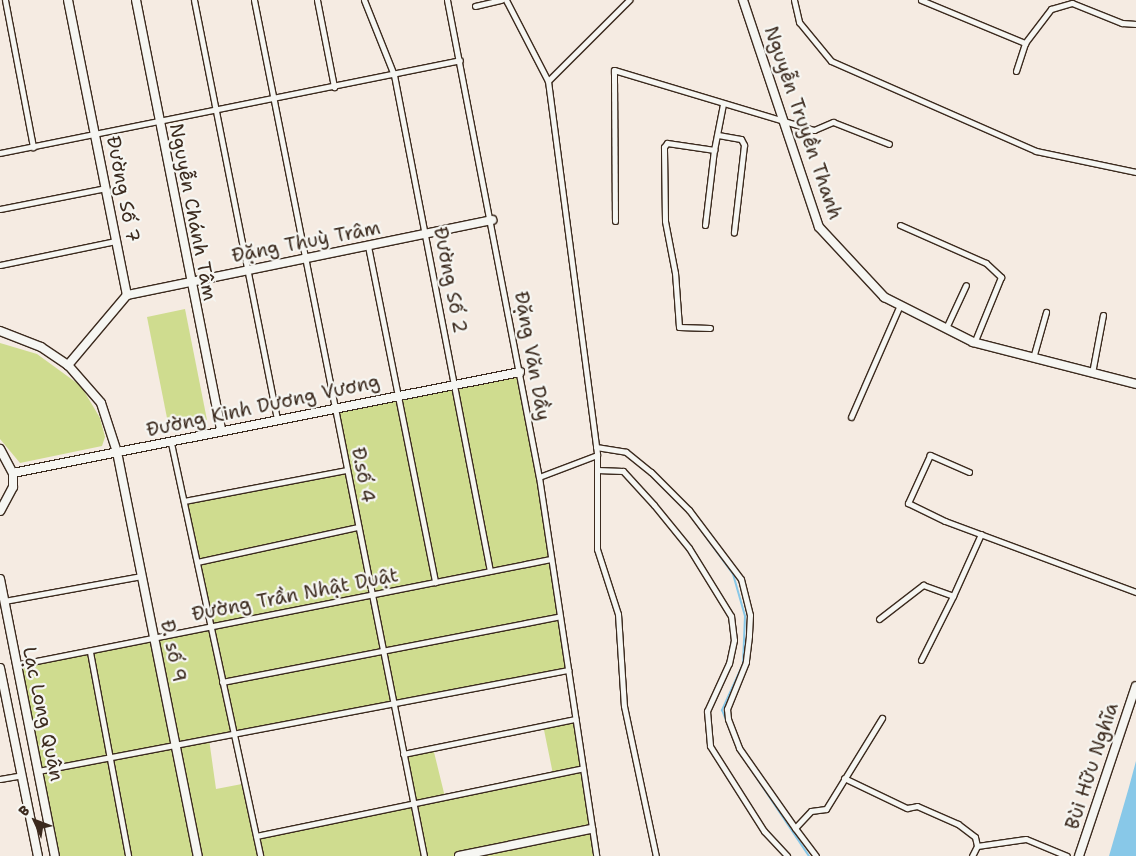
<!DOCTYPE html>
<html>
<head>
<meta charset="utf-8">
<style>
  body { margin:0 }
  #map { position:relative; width:1136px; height:856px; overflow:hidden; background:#f5ebe2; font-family:"Shantell Sans",sans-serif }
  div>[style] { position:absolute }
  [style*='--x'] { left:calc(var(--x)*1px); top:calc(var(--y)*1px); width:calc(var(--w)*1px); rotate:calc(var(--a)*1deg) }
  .green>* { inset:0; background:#cfdc8f }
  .water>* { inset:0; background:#88c8e8 }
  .stream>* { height:2px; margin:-1px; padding:0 1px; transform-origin:1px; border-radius:1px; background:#88c8e8 }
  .roads { filter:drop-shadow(1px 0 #3b2a1e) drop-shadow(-1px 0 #3b2a1e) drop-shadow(0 1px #3b2a1e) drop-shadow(0 -1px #3b2a1e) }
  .street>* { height:5px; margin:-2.5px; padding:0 2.5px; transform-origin:2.5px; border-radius:2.5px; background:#f6f6f2 }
  .secondary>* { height:8px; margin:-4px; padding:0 4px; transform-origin:4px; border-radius:4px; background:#f6f6f2 }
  span { translate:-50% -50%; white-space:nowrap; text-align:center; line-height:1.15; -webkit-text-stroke:4.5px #f6f6f2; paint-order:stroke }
  .street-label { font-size:19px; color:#3b2a1e }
  .north { position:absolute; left:10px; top:796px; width:50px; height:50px; -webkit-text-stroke:4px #f6f6f2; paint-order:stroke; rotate:313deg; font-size:14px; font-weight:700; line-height:20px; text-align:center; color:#3b2a1e }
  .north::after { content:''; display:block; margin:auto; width:18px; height:22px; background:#3b2a1e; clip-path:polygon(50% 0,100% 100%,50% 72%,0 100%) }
</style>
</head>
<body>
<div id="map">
  <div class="green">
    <i style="clip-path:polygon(185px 309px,207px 420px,169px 428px,147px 317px)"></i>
    <i style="clip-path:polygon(0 343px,37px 354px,81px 386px,100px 418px,105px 437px,102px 446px,20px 463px,0 439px)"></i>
    <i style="clip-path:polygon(520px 372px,568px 670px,209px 739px,216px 789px,242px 784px,259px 856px,55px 856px,16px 665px,210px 628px,186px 503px,347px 472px,334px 407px)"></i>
    <i style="clip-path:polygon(575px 719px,596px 856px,260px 856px,256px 836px,413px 803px,403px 754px,433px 748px,445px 797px,553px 774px,543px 725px)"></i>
  </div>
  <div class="water">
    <i style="clip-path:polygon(1136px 761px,1136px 856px,1109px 856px,1129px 787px)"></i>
  </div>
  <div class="stream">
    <i style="--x:692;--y:518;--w:69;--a:53.8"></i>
    <i style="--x:733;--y:574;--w:44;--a:74.1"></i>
    <i style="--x:745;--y:616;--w:48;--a:92.4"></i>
    <i style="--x:743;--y:664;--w:51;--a:114.5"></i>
    <i style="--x:722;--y:710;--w:41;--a:68.5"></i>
    <i style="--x:748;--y:765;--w:110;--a:56.2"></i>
  </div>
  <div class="roads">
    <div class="street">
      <i style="--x:5;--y:0;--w:150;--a:79.2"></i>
      <i style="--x:194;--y:0;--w:428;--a:78.8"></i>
      <i style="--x:254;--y:0;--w:873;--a:78.77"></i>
      <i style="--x:317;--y:0;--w:89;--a:78.9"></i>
      <i style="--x:364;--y:0;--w:81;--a:68.2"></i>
      <i style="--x:394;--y:75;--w:505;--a:79.05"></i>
      <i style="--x:447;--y:0;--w:486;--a:79.1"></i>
      <i style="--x:539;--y:477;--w:383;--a:81.4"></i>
      <i style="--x:506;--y:0;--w:91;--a:62.6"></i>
      <i style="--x:548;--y:81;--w:377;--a:82.5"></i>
      <i style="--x:597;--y:455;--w:62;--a:159.2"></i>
      <i style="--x:794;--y:0;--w:23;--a:77"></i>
      <i style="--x:799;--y:22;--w:50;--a:50.6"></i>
      <i style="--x:831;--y:61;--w:224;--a:23.7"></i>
      <i style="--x:1036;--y:151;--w:102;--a:11.9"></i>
      <i style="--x:921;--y:0;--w:113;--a:22.5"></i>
      <i style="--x:1025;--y:43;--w:43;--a:-52.6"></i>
      <i style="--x:1051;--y:9;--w:22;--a:-16"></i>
      <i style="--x:1072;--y:3;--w:54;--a:21.8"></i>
      <i style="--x:1122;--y:23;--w:14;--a:4"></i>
      <i style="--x:475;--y:6;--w:27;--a:-13"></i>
      <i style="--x:1016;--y:71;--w:29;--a:-72"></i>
      <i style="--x:548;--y:81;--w:115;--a:-45"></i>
      <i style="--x:718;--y:135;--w:23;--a:10"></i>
      <i style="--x:741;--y:139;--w:7;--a:63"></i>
      <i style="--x:744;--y:145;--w:88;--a:96.6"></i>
      <i style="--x:0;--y:153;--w:469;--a:-11.4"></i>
      <i style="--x:0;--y:209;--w:108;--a:-11.2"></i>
      <i style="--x:615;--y:221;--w:151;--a:-90.4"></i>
      <i style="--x:614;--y:70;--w:209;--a:16.7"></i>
      <i style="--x:814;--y:130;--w:21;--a:-23"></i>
      <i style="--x:833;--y:122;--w:60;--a:21.4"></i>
      <i style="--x:705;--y:225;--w:76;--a:-83.2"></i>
      <i style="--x:900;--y:225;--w:94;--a:23.8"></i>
      <i style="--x:986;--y:263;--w:21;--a:43"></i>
      <i style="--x:1001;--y:277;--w:71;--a:112.2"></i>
      <i style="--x:368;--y:246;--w:343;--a:78.7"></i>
      <i style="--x:0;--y:265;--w:118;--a:-11.7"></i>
      <i style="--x:710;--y:328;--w:31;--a:-178"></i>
      <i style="--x:679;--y:327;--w:54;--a:-94.2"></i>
      <i style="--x:675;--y:273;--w:53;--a:-100.9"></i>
      <i style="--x:665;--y:221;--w:74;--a:-90.8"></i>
      <i style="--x:664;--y:147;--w:5;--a:-53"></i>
      <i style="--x:667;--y:143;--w:48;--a:8.5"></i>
      <i style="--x:714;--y:150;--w:47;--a:-78.9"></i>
      <i style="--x:946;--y:328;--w:47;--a:-65.1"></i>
      <i style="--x:1033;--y:358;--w:48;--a:-74.2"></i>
      <i style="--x:1092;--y:373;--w:59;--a:-79.3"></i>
      <i style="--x:851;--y:417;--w:122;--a:-66.4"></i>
      <i style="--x:171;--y:443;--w:422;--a:77.8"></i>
      <i style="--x:596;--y:447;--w:30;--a:9"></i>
      <i style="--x:626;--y:452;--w:32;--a:39"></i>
      <i style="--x:651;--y:472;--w:54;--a:45"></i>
      <i style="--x:689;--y:510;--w:86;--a:53"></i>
      <i style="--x:741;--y:579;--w:37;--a:76"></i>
      <i style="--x:750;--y:615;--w:21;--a:93"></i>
      <i style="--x:749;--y:636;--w:26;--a:97"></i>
      <i style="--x:746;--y:662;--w:51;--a:112"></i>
      <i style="--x:727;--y:709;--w:10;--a:84"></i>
      <i style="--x:728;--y:719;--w:31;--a:69"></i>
      <i style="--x:739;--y:748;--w:98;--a:55"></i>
      <i style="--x:597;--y:455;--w:94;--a:90"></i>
      <i style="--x:597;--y:549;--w:68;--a:72.1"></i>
      <i style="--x:618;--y:614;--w:92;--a:86.3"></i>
      <i style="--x:624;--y:706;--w:153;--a:78"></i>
      <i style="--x:597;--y:470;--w:26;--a:2"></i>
      <i style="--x:623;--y:471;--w:46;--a:47.6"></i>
      <i style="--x:654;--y:505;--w:55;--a:50.9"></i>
      <i style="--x:689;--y:548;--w:80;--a:58.3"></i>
      <i style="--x:731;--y:616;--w:24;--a:83"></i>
      <i style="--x:734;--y:640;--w:24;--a:102"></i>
      <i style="--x:729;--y:663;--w:53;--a:114.6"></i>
      <i style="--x:707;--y:711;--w:35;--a:85"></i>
      <i style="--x:710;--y:746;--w:101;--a:57.6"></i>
      <i style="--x:764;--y:831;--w:34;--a:47"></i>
      <i style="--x:969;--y:472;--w:43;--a:-156.4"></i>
      <i style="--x:930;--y:455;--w:53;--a:114.6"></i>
      <i style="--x:908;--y:503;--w:41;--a:25.9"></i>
      <i style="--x:945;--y:521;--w:204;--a:20.4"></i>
      <i style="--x:184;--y:501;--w:166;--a:-10.8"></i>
      <i style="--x:197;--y:562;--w:165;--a:-12.3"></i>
      <i style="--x:4;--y:601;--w:140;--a:-10.3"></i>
      <i style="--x:879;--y:619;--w:56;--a:-37.7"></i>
      <i style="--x:923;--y:585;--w:32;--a:20"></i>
      <i style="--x:953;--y:596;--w:68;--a:-65.7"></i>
      <i style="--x:90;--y:652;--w:208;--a:79.4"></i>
      <i style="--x:921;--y:660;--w:72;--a:-63.4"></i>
      <i style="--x:16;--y:665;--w:545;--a:-11.21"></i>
      <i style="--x:222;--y:682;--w:344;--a:-11"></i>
      <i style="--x:403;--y:754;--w:176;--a:-11.5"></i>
      <i style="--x:38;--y:771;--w:540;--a:-10.79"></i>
      <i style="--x:844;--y:778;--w:70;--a:25.5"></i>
      <i style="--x:907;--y:808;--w:10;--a:-11"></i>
      <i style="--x:917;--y:806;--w:45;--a:23.7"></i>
      <i style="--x:958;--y:824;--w:21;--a:37"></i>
      <i style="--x:975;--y:837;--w:9;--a:77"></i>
      <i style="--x:0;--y:779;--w:22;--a:-10"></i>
      <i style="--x:256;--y:836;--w:334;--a:-11.7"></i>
      <i style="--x:816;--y:856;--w:35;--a:-127"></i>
      <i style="--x:795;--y:828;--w:23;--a:-47"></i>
      <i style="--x:811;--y:811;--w:15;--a:-8"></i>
      <i style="--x:826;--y:809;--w:107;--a:-58.4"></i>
      <i style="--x:972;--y:856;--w:11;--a:-63"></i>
      <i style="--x:977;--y:846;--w:49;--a:-8.1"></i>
      <i style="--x:1026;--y:839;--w:44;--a:22.5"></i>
    </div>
    <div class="secondary">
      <i style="--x:68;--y:0;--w:301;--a:78.7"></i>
      <i style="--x:127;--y:295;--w:92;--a:130.1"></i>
      <i style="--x:136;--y:0;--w:439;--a:78.8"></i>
      <i style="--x:743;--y:0;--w:239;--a:71.5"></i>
      <i style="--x:819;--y:227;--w:96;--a:47.1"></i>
      <i style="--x:884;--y:297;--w:100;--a:26.8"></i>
      <i style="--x:973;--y:342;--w:168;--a:14.4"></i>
      <i style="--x:127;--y:295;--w:373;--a:-11.6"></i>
      <i style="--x:0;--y:331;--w:44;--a:21.3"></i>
      <i style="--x:41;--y:347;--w:32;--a:34"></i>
      <i style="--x:68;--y:365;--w:50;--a:49"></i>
      <i style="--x:101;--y:403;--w:52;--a:71.9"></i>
      <i style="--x:117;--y:452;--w:412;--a:78.7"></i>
      <i style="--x:0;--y:449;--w:27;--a:62"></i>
      <i style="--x:13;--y:473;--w:14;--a:90"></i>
      <i style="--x:13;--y:487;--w:27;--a:118"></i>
      <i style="--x:13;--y:473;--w:517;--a:-11.27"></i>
      <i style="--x:0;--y:579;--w:282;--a:78.8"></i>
      <i style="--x:0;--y:668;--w:192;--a:78.6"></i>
      <i style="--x:459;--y:856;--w:135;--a:-11.6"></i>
      <i style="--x:1079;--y:856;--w:179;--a:-71.5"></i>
    </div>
  </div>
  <div class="street-label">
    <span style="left:803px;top:123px;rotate:71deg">Nguyễn Truyền Thanh</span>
    <span style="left:123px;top:189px;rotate:79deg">Đường Số 7</span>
    <span style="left:193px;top:212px;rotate:79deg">Nguyễn Chánh Tâm</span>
    <span style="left:306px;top:242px;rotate:-11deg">Đặng Thuỳ Trâm</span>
    <span style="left:450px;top:280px;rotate:79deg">Đường Số 2</span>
    <span style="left:532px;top:356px;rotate:80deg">Đặng Văn Dầy</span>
    <span style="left:263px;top:406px;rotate:-12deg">Đường Kinh Dương Vương</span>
    <span style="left:363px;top:475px;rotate:79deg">Đ.số 4</span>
    <span style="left:295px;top:595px;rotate:-11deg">Đường Trần Nhật Duật</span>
    <span style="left:173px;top:651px;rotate:78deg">Đ. số 9</span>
    <span style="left:43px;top:714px;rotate:78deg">Lạc Long Quân</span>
    <span style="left:1092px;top:766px;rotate:-72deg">Bùi Hữu Nghĩa</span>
  </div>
  <div class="north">B</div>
</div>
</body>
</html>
